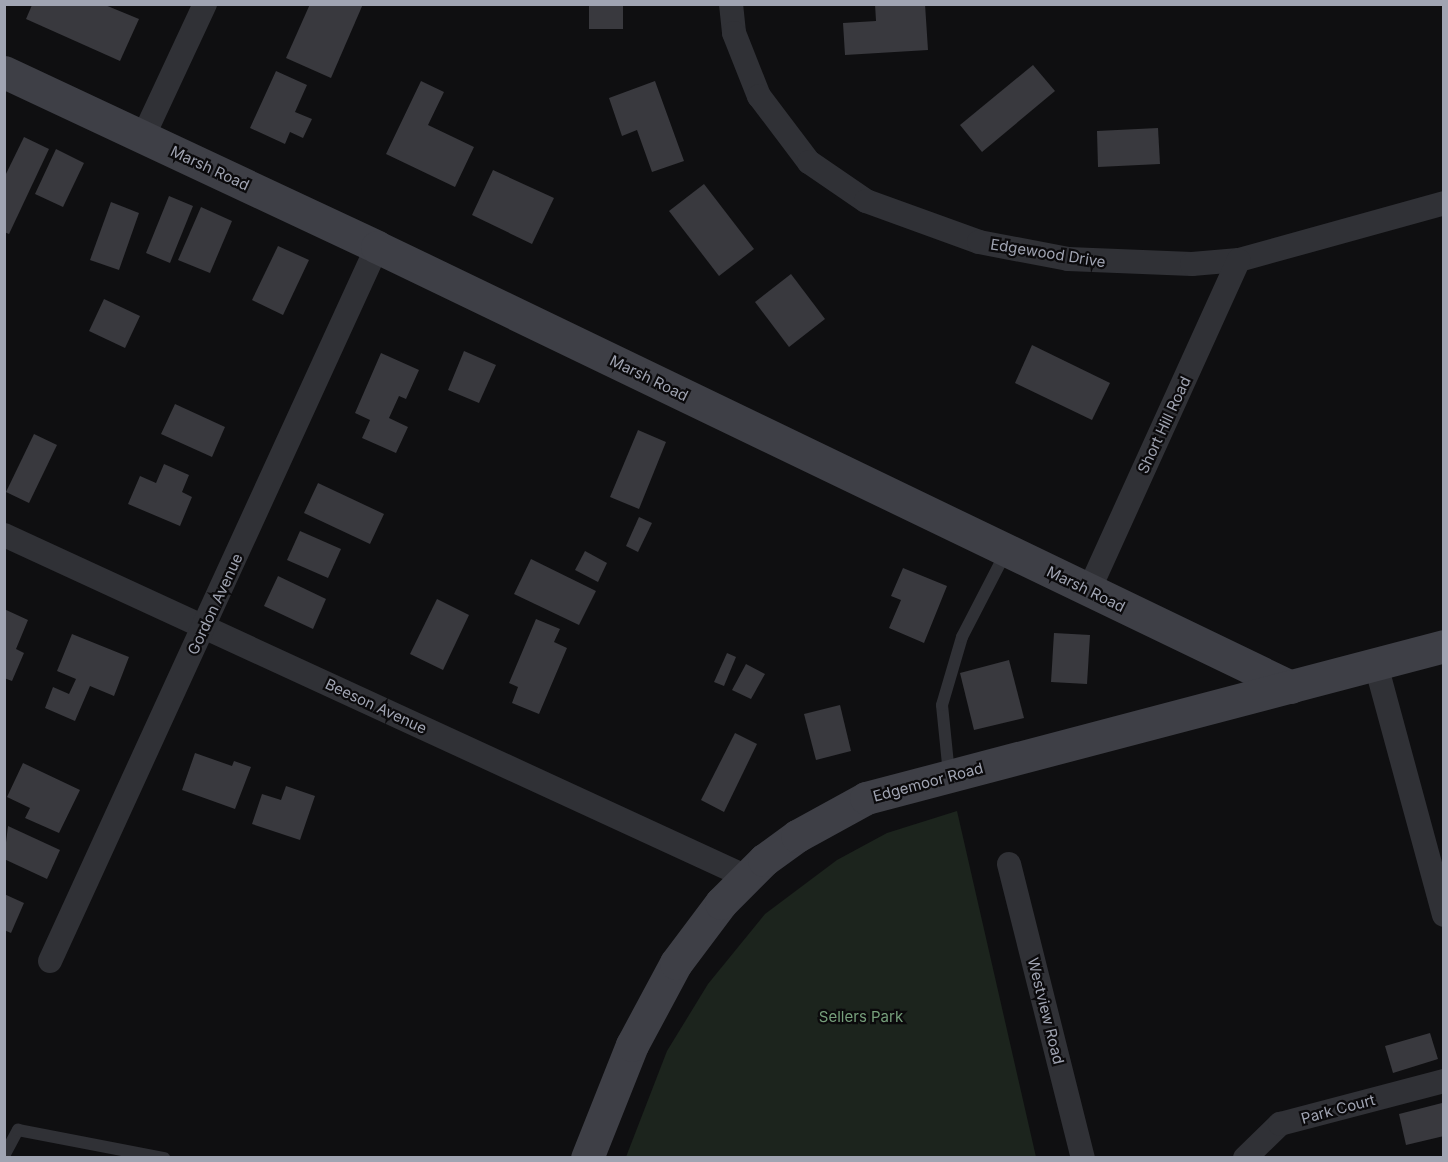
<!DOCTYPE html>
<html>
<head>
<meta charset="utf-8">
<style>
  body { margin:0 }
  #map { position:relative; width:1448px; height:1162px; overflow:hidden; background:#0f0f11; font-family:Inter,sans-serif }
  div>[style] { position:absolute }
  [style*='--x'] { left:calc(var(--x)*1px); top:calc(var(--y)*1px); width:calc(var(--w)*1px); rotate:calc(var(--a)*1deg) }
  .green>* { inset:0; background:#1c241d }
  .building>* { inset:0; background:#39393e }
  .lane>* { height:12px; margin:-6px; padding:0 6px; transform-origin:6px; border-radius:6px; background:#303136 }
  .street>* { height:24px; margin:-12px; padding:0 12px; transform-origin:12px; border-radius:12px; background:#303136 }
  .secondary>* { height:33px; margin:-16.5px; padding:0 16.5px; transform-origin:16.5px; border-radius:16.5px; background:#3e3f46 }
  span { translate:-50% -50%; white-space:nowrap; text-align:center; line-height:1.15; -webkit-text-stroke:4.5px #0b0a0c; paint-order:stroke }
  .street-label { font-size:15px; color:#a0a4b2 }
  .park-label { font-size:15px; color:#769f7b }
  .frame { position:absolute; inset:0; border:6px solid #a0a4b2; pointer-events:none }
</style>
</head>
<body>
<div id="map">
  <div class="green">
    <i style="clip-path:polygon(957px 811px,1036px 1157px,626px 1157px,667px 1051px,708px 984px,765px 914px,837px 860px,887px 833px)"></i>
  </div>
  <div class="building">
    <i style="clip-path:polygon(310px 4px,363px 4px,331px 78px,286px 58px)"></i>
    <i style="clip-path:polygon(589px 4px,623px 4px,623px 29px,589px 29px)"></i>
    <i style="clip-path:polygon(875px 4px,925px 4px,928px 50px,845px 55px,843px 23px,876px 21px)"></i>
    <i style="clip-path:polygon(32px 5px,105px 5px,139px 19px,120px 61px,26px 19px)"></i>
    <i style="clip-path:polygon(1033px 65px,1055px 91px,982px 152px,960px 125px)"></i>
    <i style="clip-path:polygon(276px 71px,307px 85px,295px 112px,312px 119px,303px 138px,290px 132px,285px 144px,250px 128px)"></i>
    <i style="clip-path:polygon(421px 81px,444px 92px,428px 125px,474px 147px,455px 187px,386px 154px)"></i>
    <i style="clip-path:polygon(655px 81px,684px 161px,652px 172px,637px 130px,622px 136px,609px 98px)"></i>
    <i style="clip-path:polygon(1158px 128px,1160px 164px,1098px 167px,1097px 131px)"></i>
    <i style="clip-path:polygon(24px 137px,49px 149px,9px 234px,4px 232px,4px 178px)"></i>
    <i style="clip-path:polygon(56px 149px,84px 163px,63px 207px,35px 194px)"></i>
    <i style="clip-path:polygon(493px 170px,554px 198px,532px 244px,472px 215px)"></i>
    <i style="clip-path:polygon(704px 184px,754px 249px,719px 276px,669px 211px)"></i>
    <i style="clip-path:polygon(169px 196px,193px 206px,170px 263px,146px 253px)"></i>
    <i style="clip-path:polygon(111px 202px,139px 213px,119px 270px,90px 260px)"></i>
    <i style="clip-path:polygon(201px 207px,232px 221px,210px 273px,178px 260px)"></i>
    <i style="clip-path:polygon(278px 246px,309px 260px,283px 315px,252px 300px)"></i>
    <i style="clip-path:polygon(791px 274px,825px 319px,789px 347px,755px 302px)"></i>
    <i style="clip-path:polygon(104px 299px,140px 316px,125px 348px,89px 331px)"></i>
    <i style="clip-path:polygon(1032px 345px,1110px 383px,1092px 420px,1015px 383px)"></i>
    <i style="clip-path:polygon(464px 351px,496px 365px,479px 403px,448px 390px)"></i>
    <i style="clip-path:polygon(381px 353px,419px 370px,406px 399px,399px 396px,389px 418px,408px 427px,396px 453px,362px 438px,370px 420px,355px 413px)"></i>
    <i style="clip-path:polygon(175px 404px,225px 427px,212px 457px,161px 434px)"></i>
    <i style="clip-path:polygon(638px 430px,666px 442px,639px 509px,610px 497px)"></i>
    <i style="clip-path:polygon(34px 434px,57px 445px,29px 503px,6px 492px)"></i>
    <i style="clip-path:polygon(164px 464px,189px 475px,182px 492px,192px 497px,180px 526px,128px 504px,140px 476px,156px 483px)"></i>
    <i style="clip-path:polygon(318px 483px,384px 514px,370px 544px,304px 513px)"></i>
    <i style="clip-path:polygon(639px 517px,652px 523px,638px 552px,626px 546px)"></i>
    <i style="clip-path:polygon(300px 531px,341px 549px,328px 578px,287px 560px)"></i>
    <i style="clip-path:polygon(585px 551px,607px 563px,598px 582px,575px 570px)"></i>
    <i style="clip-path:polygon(531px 559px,596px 591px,579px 625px,514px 594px)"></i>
    <i style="clip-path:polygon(903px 568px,947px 586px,924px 643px,889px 628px,901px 600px,891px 596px)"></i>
    <i style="clip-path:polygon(278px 576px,326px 599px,313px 629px,264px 606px)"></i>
    <i style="clip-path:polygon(437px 599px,469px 615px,443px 670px,410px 654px)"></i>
    <i style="clip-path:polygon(4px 609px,28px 620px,16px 649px,24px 653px,12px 681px,4px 678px)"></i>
    <i style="clip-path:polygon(536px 619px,560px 629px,554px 642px,567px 648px,539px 714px,512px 703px,518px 687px,509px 683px)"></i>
    <i style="clip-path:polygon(1054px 633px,1090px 635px,1087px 684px,1051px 682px)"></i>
    <i style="clip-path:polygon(72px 634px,129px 657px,114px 696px,90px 686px,75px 721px,45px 708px,53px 687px,69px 694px,76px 679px,57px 671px)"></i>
    <i style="clip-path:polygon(727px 653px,736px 657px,724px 686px,714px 682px)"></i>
    <i style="clip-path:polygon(1009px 660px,1024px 718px,974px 730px,960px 673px)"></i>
    <i style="clip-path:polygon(746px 664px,765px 674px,751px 699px,732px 690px)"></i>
    <i style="clip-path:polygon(840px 705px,851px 751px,816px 760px,804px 714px)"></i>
    <i style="clip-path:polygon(735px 733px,757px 744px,724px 812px,701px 800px)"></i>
    <i style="clip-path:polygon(195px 753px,232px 766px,234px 761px,251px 767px,235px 809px,182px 790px)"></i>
    <i style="clip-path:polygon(23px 763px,80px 790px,59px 833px,25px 818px,30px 808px,7px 797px)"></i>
    <i style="clip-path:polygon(286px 786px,315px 796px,300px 840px,252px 824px,262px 794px,281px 800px)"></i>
    <i style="clip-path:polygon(8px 826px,60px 850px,47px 879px,4px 859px)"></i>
    <i style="clip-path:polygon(4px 894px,24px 903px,11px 933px,4px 930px)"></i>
    <i style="clip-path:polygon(1430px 1033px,1438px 1059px,1393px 1073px,1385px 1046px)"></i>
    <i style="clip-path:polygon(1442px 1103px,1444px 1136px,1406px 1145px,1399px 1114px)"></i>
  </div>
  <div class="lane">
    <i style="--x:949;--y:774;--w:69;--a:-95.8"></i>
    <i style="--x:942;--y:705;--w:71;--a:-73.6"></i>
    <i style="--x:962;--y:637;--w:98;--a:-62.7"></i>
    <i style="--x:4;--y:1156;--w:30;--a:-62"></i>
    <i style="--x:18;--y:1130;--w:149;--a:10.9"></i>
  </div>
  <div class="street">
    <i style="--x:731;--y:4;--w:29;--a:84"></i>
    <i style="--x:734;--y:33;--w:68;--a:68.4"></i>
    <i style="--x:759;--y:96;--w:83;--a:52.9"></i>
    <i style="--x:809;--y:162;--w:69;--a:34.4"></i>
    <i style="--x:866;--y:201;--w:120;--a:19.9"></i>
    <i style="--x:979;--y:242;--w:91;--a:10.8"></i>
    <i style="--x:1068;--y:259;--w:124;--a:2.3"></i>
    <i style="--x:1192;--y:264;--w:47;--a:-4.9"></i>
    <i style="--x:1239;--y:260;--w:213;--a:-15.5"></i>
    <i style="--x:143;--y:137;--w:147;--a:-65"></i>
    <i style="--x:4;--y:535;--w:818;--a:24.72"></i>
    <i style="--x:1089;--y:590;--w:362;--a:-65.6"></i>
    <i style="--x:1376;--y:665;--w:259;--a:74.8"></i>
    <i style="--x:1009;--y:864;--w:303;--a:75.9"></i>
    <i style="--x:50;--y:961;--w:785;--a:-65.39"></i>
    <i style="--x:1245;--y:1158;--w:49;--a:-44.2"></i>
    <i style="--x:1280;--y:1124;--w:170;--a:-14.7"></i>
  </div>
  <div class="secondary">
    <i style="--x:4;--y:72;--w:412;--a:25.1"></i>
    <i style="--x:377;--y:247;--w:1014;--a:25.71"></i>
    <i style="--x:587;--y:1158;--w:122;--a:-68.3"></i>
    <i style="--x:632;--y:1045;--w:93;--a:-61.8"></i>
    <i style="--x:676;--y:963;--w:75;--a:-53.1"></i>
    <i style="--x:721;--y:903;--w:61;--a:-45"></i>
    <i style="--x:764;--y:860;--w:41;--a:-36"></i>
    <i style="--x:797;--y:836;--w:79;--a:-28.8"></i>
    <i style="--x:866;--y:798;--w:598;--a:-14.73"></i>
  </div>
  <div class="street-label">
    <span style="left:210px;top:168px;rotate:25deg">Marsh Road</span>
    <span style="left:1048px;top:253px;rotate:9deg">Edgewood Drive</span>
    <span style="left:649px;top:378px;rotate:26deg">Marsh Road</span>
    <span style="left:1164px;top:425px;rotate:-65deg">Short Hill Road</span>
    <span style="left:1086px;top:589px;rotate:26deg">Marsh Road</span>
    <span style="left:215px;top:604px;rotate:-65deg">Gordon Avenue</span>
    <span style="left:376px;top:706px;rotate:25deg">Beeson Avenue</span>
    <span style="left:928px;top:782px;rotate:-15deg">Edgemoor Road</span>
    <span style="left:1046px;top:1011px;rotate:76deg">Westview Road</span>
    <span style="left:1338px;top:1109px;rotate:-15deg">Park Court</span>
  </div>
  <div class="park-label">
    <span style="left:861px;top:1017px">Sellers Park</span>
  </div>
  <div class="frame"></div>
</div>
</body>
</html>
